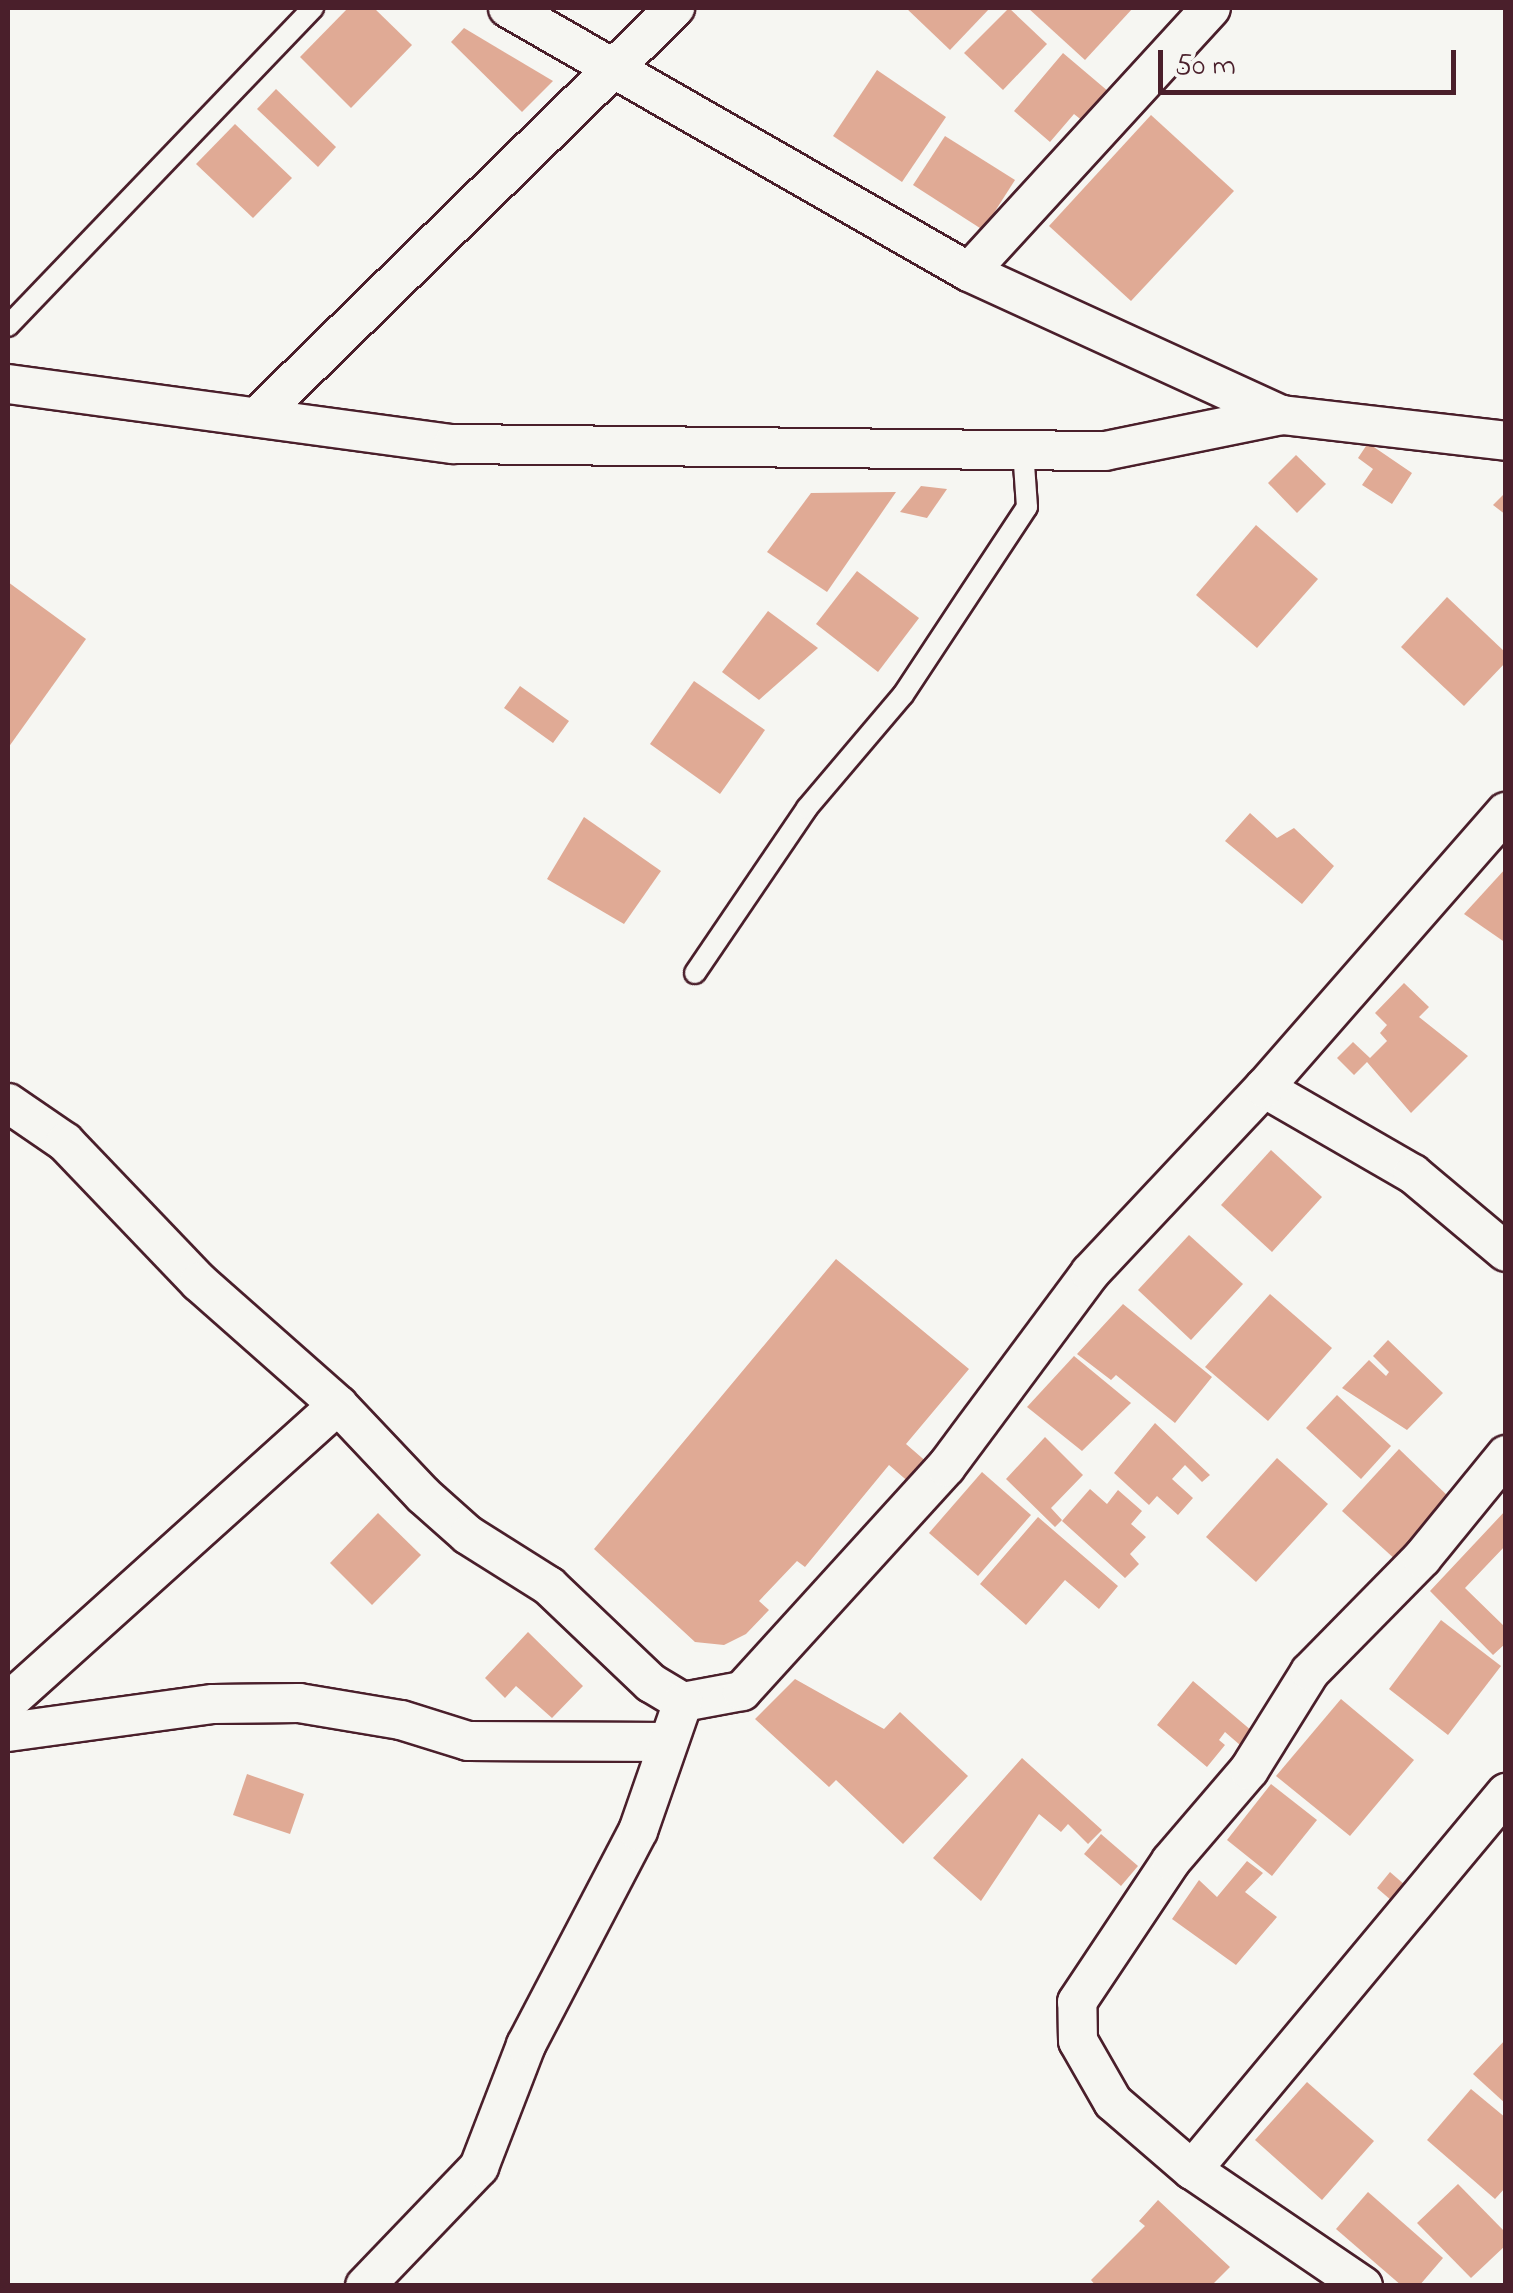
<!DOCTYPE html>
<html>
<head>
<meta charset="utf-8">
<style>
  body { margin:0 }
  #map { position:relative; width:1513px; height:2293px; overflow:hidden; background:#f6f6f2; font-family:"Indie Flower",sans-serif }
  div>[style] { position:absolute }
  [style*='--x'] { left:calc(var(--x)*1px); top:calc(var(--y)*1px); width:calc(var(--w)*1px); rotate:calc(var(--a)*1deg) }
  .building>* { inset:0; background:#e0aa95 }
  .roads { filter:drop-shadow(2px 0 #4a1f2b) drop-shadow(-2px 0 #4a1f2b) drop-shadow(0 2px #4a1f2b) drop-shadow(0 -2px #4a1f2b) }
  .lane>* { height:20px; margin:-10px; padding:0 10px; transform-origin:10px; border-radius:10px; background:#f6f6f2 }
  .street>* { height:38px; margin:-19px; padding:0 19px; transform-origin:19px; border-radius:19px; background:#f6f6f2 }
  span { translate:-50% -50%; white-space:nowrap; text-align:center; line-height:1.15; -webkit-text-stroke:8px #f6f6f2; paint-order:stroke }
  .frame { position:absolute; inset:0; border:10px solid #4a1f2b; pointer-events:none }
  .scale { position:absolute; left:1158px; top:50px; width:298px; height:45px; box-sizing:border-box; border:5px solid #4a1f2b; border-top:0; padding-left:12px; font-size:30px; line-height:35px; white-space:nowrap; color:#4a1f2b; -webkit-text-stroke:8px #f6f6f2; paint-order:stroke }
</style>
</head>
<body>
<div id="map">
  <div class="building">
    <i style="clip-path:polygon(348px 8px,374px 8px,412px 45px,351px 108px,300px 57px)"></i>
    <i style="clip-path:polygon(906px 8px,990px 8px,950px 50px)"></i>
    <i style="clip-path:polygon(1009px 8px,1047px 44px,1003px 90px,964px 53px)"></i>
    <i style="clip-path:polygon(1028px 8px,1133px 8px,1085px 60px)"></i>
    <i style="clip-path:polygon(464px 28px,553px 81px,522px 112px,451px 42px)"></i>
    <i style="clip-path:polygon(1063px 53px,1109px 92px,1084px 122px,1074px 114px,1050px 142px,1014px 111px)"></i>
    <i style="clip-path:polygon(877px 70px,946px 117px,902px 182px,833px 136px)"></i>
    <i style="clip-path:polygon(276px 89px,336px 147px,318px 167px,257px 109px)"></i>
    <i style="clip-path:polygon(1151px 115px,1234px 191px,1131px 301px,1049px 226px)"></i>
    <i style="clip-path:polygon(235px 124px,292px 178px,253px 218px,196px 164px)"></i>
    <i style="clip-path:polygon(945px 136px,1015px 180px,983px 230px,913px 185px)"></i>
    <i style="clip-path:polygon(1368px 443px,1412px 473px,1392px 504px,1362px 485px,1373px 469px,1358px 458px)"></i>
    <i style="clip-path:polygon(1296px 455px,1326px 484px,1297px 513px,1268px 483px)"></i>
    <i style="clip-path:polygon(921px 486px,947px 489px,927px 518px,900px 512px)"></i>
    <i style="clip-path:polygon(896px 492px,827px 592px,767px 552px,811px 493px)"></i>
    <i style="clip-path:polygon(1506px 492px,1506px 515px,1493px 505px)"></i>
    <i style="clip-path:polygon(1256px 525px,1318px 579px,1257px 648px,1196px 595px)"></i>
    <i style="clip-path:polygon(857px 571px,919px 618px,878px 672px,816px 624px)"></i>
    <i style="clip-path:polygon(8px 582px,86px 639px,8px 748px)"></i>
    <i style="clip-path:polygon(1447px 597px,1506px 653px,1506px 662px,1464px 706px,1401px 647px)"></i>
    <i style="clip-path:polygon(768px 611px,818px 648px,759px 700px,722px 672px)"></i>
    <i style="clip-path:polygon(694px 681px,765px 730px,720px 794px,650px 744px)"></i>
    <i style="clip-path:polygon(520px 686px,569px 721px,553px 743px,504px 708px)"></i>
    <i style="clip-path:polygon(1250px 813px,1277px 838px,1294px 828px,1334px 866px,1302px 904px,1225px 841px)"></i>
    <i style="clip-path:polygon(584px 817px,661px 871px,624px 924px,547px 879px)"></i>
    <i style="clip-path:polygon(1506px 868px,1506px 943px,1464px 914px)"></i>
    <i style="clip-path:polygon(1404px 983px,1429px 1007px,1419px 1017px,1468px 1056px,1411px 1113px,1367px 1062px,1354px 1075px,1337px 1058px,1353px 1042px,1370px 1058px,1387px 1041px,1380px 1033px,1387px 1025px,1375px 1013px)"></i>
    <i style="clip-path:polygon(1271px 1150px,1322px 1197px,1272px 1252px,1221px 1205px)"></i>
    <i style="clip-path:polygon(1189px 1235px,1243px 1284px,1191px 1340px,1138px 1290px)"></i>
    <i style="clip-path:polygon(836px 1259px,969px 1369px,906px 1444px,929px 1464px,911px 1484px,889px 1465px,805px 1567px,797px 1561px,759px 1601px,769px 1610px,746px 1634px,724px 1645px,695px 1642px,594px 1549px)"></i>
    <i style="clip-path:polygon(1270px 1294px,1332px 1348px,1268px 1421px,1205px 1367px)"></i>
    <i style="clip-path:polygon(1123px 1304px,1212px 1377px,1175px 1423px,1116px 1375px,1111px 1380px,1077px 1354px)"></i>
    <i style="clip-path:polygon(1388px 1340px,1443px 1393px,1407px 1430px,1342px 1388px,1369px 1360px,1386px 1376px,1389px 1372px,1373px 1356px)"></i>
    <i style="clip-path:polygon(1074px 1356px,1131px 1403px,1082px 1451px,1027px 1407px)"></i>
    <i style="clip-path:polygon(1337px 1395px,1391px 1446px,1361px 1479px,1306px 1428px)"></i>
    <i style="clip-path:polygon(1155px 1423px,1210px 1475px,1202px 1482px,1185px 1465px,1172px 1479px,1193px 1498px,1178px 1515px,1157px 1496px,1149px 1505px,1114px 1473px)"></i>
    <i style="clip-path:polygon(1045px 1437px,1083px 1475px,1051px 1508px,1062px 1520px,1055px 1527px,1006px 1479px)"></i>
    <i style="clip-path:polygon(1399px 1449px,1451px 1499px,1397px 1561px,1342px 1511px)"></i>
    <i style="clip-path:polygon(1277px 1458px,1328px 1504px,1256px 1582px,1206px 1537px)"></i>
    <i style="clip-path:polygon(982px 1472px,1031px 1515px,978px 1576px,929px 1533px)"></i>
    <i style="clip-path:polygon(1090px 1489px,1107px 1504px,1118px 1490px,1142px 1511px,1131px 1524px,1146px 1537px,1130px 1554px,1139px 1564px,1125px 1578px,1062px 1521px)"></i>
    <i style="clip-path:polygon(1506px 1510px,1506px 1545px,1465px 1588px,1506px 1628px,1506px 1643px,1493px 1655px,1430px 1591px)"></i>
    <i style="clip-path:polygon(378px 1513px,421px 1555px,372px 1605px,330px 1563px)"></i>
    <i style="clip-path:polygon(1038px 1517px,1118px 1586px,1099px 1609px,1065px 1580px,1026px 1625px,980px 1584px)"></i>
    <i style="clip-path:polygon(1441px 1620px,1501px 1666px,1448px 1735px,1389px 1689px)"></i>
    <i style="clip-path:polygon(528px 1632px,583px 1686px,552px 1718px,516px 1686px,505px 1698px,485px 1678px)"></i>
    <i style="clip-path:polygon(795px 1679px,884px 1729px,900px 1712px,968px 1776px,903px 1844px,836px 1780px,829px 1787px,755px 1719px)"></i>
    <i style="clip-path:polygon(1193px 1681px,1252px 1731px,1240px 1745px,1225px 1732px,1219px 1740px,1225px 1745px,1207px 1767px,1157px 1725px)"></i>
    <i style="clip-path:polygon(1341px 1699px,1414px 1760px,1350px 1836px,1276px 1776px)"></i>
    <i style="clip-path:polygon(1022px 1758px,1102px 1830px,1088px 1844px,1068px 1824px,1061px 1832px,1039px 1814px,981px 1901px,933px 1858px)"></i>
    <i style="clip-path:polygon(247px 1774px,304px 1794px,290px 1834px,233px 1815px)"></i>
    <i style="clip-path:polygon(1271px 1784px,1317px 1820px,1272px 1876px,1227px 1840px)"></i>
    <i style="clip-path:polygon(1101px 1834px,1138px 1866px,1121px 1886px,1084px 1854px)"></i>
    <i style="clip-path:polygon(1247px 1861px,1263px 1873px,1245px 1892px,1277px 1917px,1236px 1965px,1172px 1919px,1199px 1880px,1217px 1897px)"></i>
    <i style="clip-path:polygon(1390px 1872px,1405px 1885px,1392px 1901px,1377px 1888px)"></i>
    <i style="clip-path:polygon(1506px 2039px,1506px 2104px,1473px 2074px)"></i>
    <i style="clip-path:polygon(1307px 2082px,1374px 2141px,1322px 2200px,1255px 2140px)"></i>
    <i style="clip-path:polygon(1471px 2089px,1506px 2118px,1506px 2187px,1495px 2199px,1427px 2140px)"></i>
    <i style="clip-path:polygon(1458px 2184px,1506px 2233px,1506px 2245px,1471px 2278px,1417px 2223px)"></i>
    <i style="clip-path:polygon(1368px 2192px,1443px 2258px,1419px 2286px,1402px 2286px,1336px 2229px)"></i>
    <i style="clip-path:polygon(1158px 2200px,1230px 2267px,1211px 2286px,1096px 2286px,1091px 2280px,1145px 2226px,1139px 2221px)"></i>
  </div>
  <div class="roads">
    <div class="lane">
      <i style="--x:8;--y:326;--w:441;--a:-46.2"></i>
      <i style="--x:695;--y:973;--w:199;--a:-55.8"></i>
      <i style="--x:807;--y:808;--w:148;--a:-49.7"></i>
      <i style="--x:903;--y:695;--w:225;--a:-56.6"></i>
      <i style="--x:1027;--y:507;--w:57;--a:-94"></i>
    </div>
    <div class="street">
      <i style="--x:508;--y:8;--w:531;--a:29.8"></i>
      <i style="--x:969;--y:272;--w:344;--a:24.6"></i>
      <i style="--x:969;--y:272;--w:358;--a:-47.5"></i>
      <i style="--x:8;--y:384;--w:449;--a:7.7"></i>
      <i style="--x:453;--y:444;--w:652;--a:0.62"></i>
      <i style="--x:1105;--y:451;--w:181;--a:-11.5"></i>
      <i style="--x:1282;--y:415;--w:226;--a:6.6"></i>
      <i style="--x:257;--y:417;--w:585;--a:-44.38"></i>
      <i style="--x:1264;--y:1088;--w:172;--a:30"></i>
      <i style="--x:1413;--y:1174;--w:121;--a:40"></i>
      <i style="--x:8;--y:1103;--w:69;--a:34.4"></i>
      <i style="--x:65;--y:1142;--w:194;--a:46.3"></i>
      <i style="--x:199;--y:1282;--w:186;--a:41.5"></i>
      <i style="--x:338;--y:1405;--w:124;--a:46.6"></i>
      <i style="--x:423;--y:1495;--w:60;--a:41.6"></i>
      <i style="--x:468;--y:1535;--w:96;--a:32.2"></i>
      <i style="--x:549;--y:1586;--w:141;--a:43.6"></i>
      <i style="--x:651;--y:1683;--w:37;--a:31"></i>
      <i style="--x:683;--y:1702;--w:60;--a:-10.6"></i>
      <i style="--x:742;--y:1691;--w:303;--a:-47.7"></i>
      <i style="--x:946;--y:1467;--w:242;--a:-53.4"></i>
      <i style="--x:1090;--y:1273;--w:254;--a:-46.8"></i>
      <i style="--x:1264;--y:1088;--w:367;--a:-48.8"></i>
      <i style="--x:8;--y:1702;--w:444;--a:-42"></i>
      <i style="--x:8;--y:1732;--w:207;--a:-7.8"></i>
      <i style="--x:213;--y:1704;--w:86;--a:-0.7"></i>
      <i style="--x:299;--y:1703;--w:103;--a:9.5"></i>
      <i style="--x:401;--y:1720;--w:70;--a:17.4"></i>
      <i style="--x:468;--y:1741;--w:200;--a:0.3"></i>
      <i style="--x:1192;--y:2170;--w:491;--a:-50.2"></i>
      <i style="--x:365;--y:2286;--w:165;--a:-46.2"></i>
      <i style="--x:479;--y:2167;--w:131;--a:-68.9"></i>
      <i style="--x:526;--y:2045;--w:242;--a:-62.4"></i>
      <i style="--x:638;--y:1831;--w:137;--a:-70.8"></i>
      <i style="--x:1363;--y:2286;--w:207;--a:-145.8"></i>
      <i style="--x:1192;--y:2170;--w:104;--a:-139.3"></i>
      <i style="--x:1113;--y:2102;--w:70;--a:-119.8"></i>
      <i style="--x:1078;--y:2041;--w:39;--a:-91"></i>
      <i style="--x:1077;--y:2002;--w:169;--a:-56.3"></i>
      <i style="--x:1171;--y:1861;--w:120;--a:-49.4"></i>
      <i style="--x:1249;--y:1770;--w:115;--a:-58.1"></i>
      <i style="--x:1310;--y:1672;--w:160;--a:-45.5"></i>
      <i style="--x:1422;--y:1558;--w:133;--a:-50.8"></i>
    </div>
  </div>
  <div class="frame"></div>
  <div class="scale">50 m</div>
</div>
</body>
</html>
